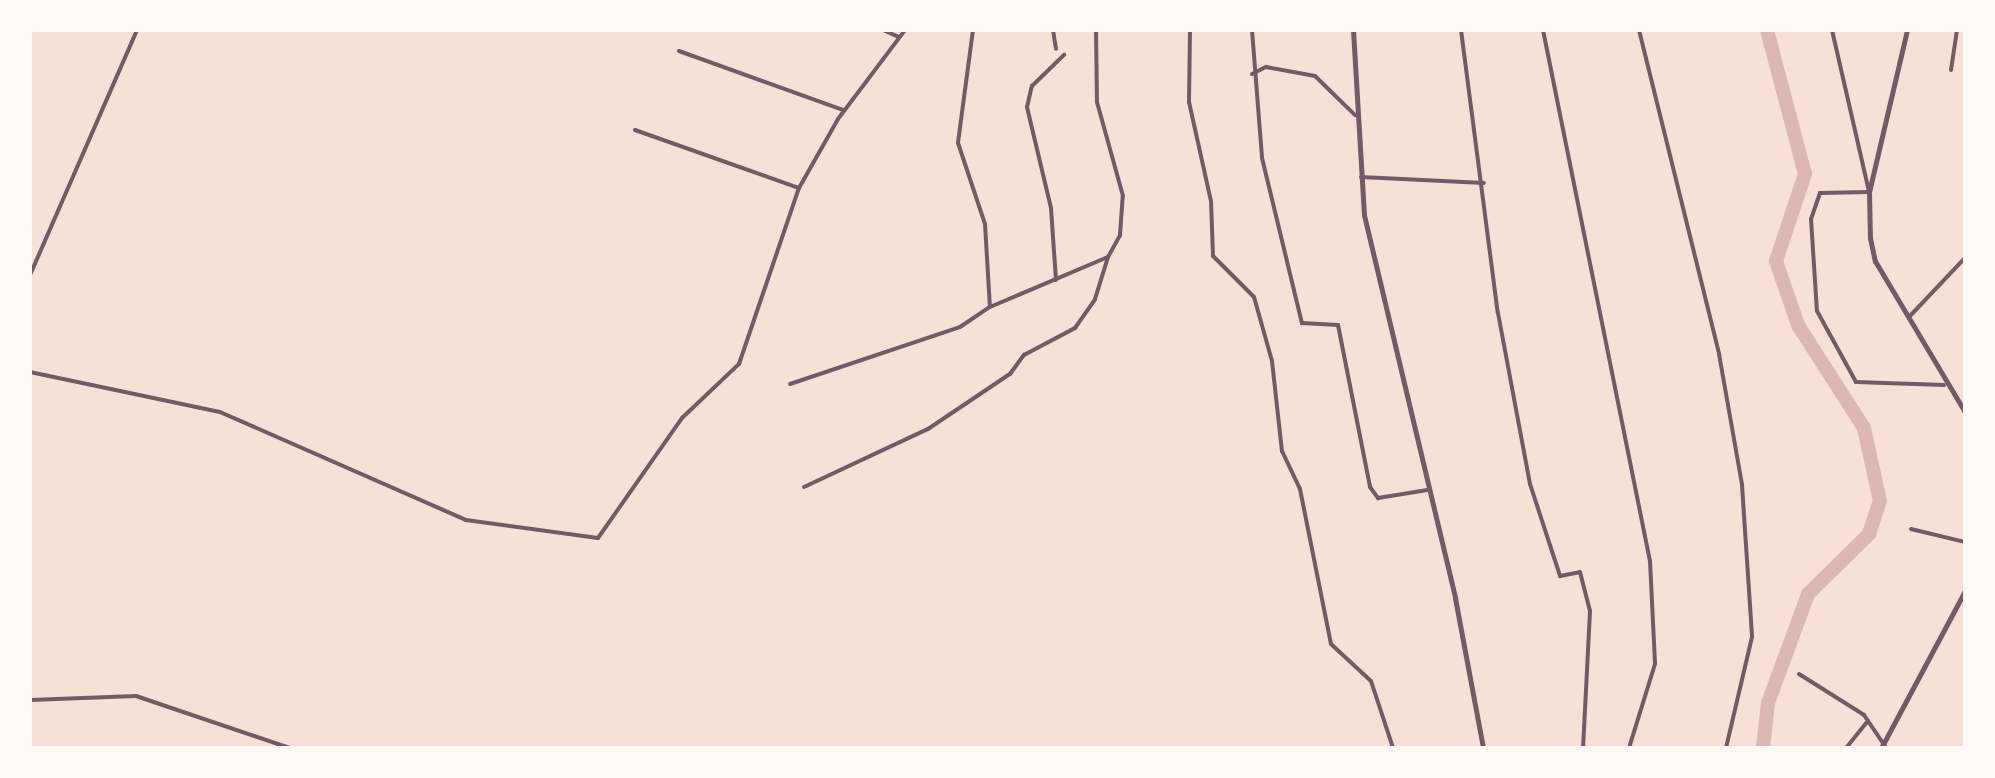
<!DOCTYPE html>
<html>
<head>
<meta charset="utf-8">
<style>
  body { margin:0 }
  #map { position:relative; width:1995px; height:778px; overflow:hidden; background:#f7e1d7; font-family:"Work Sans",sans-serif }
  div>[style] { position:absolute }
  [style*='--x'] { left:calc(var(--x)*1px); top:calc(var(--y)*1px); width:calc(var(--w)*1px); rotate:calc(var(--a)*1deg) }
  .river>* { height:14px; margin:-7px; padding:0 7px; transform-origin:7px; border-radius:7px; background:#dcb8b0 }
  .minor>* { height:4px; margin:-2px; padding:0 2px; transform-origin:2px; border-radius:2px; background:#755966 }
  .tertiary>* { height:5px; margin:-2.5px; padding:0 2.5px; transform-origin:2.5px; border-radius:2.5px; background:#755966 }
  span { translate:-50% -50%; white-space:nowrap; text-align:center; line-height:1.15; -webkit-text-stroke:8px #fffaf5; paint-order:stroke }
  .frame { position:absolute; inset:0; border:32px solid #fffaf5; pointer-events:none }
</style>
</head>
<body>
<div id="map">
  <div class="river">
    <i style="--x:1763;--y:748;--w:45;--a:-83.7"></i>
    <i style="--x:1768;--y:703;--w:116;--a:-69.8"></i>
    <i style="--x:1808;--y:594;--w:86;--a:-44.5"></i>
    <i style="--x:1869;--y:534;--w:35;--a:-72"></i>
    <i style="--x:1880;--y:501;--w:75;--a:-102.4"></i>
    <i style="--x:1864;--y:428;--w:122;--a:-122.7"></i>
    <i style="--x:1798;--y:325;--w:68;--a:-109"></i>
    <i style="--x:1776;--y:261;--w:92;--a:-71.6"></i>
    <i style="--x:1805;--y:174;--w:149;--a:-104.8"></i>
  </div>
  <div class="minor">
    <i style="--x:883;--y:30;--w:17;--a:24"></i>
    <i style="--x:973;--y:30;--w:114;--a:97.6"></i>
    <i style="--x:958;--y:143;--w:85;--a:71.6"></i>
    <i style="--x:985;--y:224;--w:83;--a:86.6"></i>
    <i style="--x:1053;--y:30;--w:19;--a:81"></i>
    <i style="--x:1190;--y:30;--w:72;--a:90.8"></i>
    <i style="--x:1189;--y:102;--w:101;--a:77.5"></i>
    <i style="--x:1211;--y:201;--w:55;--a:87.9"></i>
    <i style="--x:1213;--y:256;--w:58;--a:45"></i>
    <i style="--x:1254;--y:297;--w:66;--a:74.3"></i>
    <i style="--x:1272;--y:361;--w:91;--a:83.7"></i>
    <i style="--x:1282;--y:451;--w:42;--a:64.7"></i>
    <i style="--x:1300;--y:489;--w:158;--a:78.7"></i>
    <i style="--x:1331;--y:644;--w:54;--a:42.8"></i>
    <i style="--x:1371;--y:681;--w:71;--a:71.8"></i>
    <i style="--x:1252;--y:30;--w:128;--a:85.5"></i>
    <i style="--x:1262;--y:158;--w:170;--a:76.4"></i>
    <i style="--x:1302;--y:323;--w:36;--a:3"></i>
    <i style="--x:1338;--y:325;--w:165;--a:78.8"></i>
    <i style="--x:1370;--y:487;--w:14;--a:54"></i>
    <i style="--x:1378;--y:498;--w:50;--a:-9.3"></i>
    <i style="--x:1461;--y:30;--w:285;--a:82.6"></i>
    <i style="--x:1498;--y:313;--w:174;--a:79.4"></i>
    <i style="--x:1530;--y:484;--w:97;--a:71.9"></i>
    <i style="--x:1560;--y:576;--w:20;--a:-11"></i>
    <i style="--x:1580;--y:572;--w:40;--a:75.6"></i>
    <i style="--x:1590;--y:611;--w:137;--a:92.9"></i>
    <i style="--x:1543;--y:30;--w:542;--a:78.61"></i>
    <i style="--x:1650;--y:561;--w:103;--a:87.2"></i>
    <i style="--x:1655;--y:664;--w:88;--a:107.2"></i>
    <i style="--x:1639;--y:30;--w:334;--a:76.1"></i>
    <i style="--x:1719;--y:354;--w:133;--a:80"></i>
    <i style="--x:1742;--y:485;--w:152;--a:86.2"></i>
    <i style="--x:1752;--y:637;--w:114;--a:103.2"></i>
    <i style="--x:1832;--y:30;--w:166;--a:77.1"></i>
    <i style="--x:1869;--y:192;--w:49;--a:178.8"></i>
    <i style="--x:1820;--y:193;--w:28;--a:109"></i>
    <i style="--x:1811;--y:219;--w:92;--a:86.3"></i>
    <i style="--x:1817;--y:311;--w:81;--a:61.2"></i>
    <i style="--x:1856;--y:382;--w:88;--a:2"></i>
    <i style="--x:679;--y:51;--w:174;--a:19.8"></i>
    <i style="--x:1951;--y:70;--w:40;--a:-81.5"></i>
    <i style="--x:1252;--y:74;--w:16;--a:-27"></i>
    <i style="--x:1266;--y:67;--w:50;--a:10.4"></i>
    <i style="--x:1315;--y:76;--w:56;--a:44.3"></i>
    <i style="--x:635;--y:130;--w:174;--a:19.5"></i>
    <i style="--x:1361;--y:177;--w:123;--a:2.8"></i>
    <i style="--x:30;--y:275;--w:267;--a:-66.4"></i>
    <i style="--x:1056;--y:280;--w:72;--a:-94"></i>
    <i style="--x:1051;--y:208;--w:104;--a:-103.4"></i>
    <i style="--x:1027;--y:107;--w:22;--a:-77"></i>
    <i style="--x:1032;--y:86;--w:45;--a:-44.1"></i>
    <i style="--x:1909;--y:317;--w:81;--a:-46.5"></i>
    <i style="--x:30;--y:372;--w:194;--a:11.9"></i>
    <i style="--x:220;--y:412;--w:269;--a:23.7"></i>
    <i style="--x:466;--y:520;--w:133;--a:7.8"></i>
    <i style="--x:598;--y:538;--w:146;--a:-55"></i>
    <i style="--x:682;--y:418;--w:79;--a:-43.5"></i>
    <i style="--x:739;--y:364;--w:186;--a:-71.2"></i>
    <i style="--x:799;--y:188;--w:79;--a:-60.5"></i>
    <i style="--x:838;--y:119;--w:111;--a:-53"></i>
    <i style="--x:790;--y:384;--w:179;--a:-18.5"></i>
    <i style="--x:960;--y:327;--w:36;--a:-34"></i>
    <i style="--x:990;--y:307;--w:128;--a:-23"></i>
    <i style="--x:1108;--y:257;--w:25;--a:-61"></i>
    <i style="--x:1120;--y:235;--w:39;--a:-86"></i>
    <i style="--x:1123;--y:196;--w:98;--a:-105.5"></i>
    <i style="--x:1097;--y:102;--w:72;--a:-90.8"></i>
    <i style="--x:804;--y:487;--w:137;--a:-25.1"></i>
    <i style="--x:928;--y:429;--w:99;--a:-33.9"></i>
    <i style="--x:1010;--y:374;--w:24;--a:-54"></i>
    <i style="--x:1024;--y:355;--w:58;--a:-27.9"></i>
    <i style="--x:1075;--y:328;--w:35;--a:-55"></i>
    <i style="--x:1095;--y:299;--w:44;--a:-72.8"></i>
    <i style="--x:1911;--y:529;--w:56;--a:13.5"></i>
    <i style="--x:1799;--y:674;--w:77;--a:32.2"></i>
    <i style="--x:1864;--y:715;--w:40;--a:56"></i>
    <i style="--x:30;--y:700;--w:106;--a:-2.2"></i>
    <i style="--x:136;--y:696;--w:163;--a:18.7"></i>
    <i style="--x:1846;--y:748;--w:35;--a:-51"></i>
  </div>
  <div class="tertiary">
    <i style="--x:1353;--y:30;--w:185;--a:86.6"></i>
    <i style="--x:1364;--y:215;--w:394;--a:76.6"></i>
    <i style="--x:1455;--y:598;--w:153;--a:79.4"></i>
    <i style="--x:1907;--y:30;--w:166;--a:103.2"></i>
    <i style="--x:1869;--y:192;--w:46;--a:88.8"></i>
    <i style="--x:1870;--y:238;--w:24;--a:78"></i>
    <i style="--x:1875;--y:261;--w:176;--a:59.2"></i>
    <i style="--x:1881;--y:748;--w:178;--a:-61.9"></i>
  </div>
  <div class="frame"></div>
</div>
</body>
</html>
